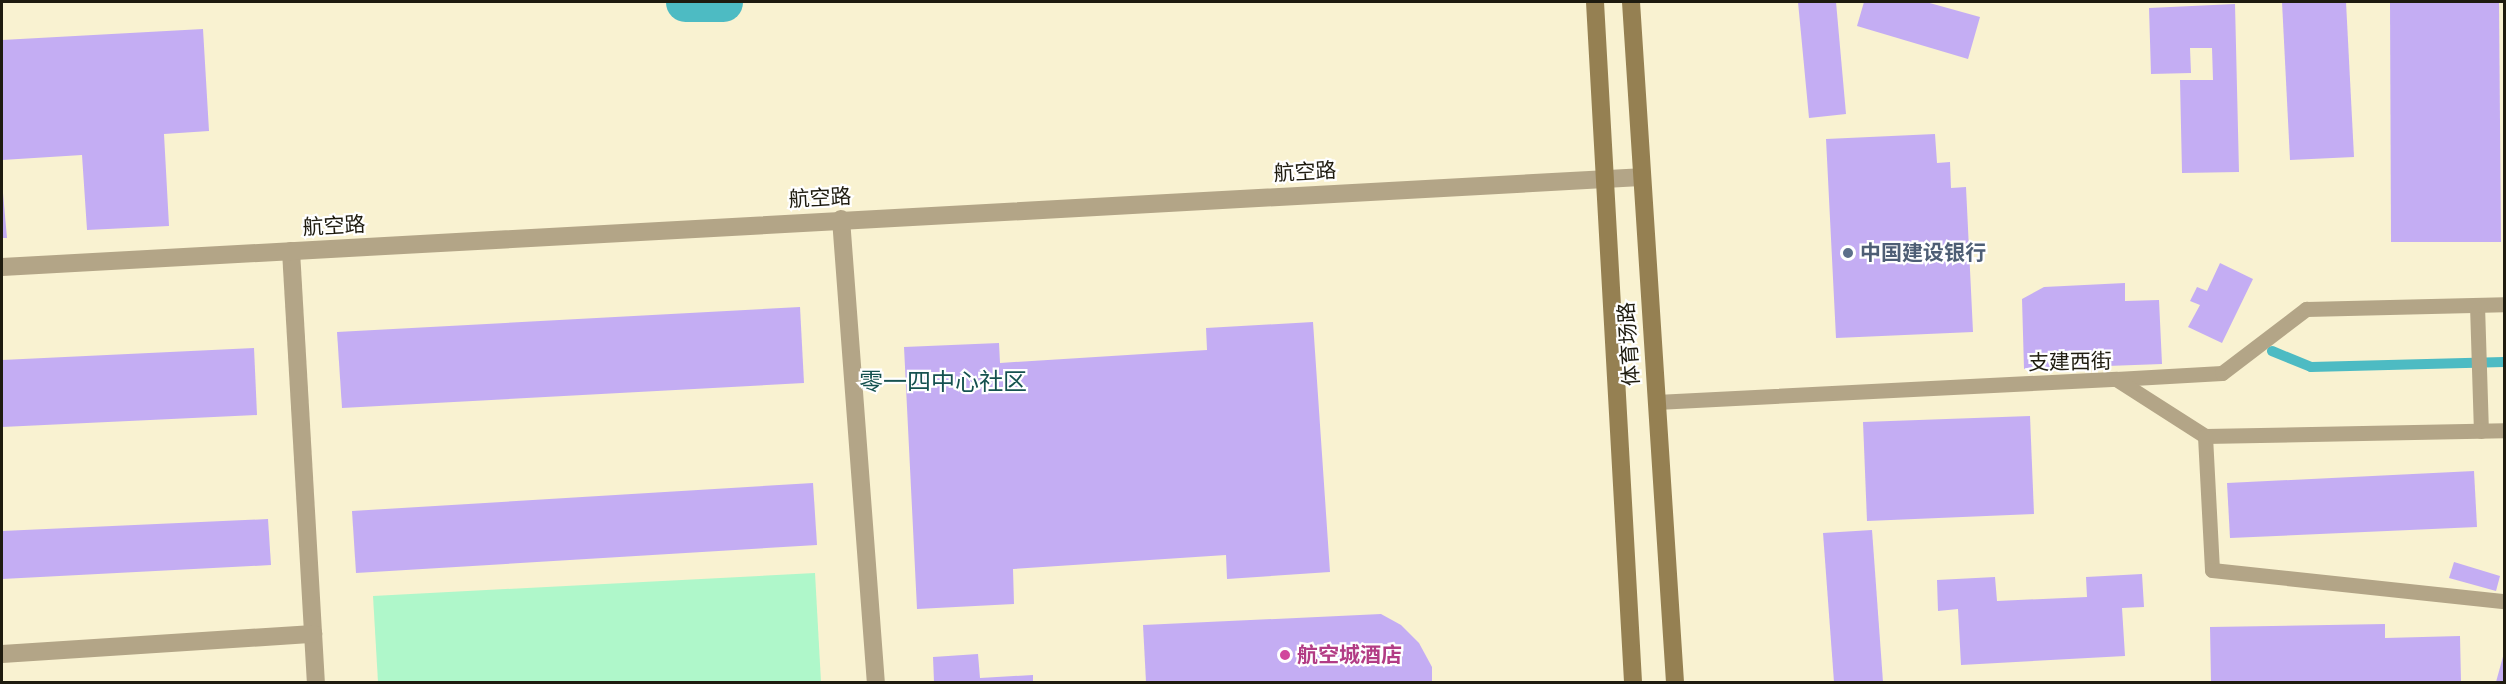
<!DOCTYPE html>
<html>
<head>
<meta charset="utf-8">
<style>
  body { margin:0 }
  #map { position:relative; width:2506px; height:684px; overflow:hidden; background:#f9f2d1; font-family:"Work Sans","Noto Sans SC",sans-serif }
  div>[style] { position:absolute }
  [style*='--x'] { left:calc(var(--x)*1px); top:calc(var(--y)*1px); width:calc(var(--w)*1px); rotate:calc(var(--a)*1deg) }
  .green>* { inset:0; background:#aff7ca }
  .stream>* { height:10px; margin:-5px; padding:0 5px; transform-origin:5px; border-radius:5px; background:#4dbbc3 }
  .canal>* { height:39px; margin:-19.5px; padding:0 19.5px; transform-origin:19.5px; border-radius:19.5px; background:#4dbbc3 }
  .building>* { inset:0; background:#c4adf3 }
  .lane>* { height:15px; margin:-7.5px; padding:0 7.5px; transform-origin:7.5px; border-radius:7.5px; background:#b3a587 }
  .street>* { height:18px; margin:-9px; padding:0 9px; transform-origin:9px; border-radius:9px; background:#b3a587 }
  .secondary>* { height:18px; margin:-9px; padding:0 9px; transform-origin:9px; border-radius:9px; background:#958052 }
  .dots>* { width:16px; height:16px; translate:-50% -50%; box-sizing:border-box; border:3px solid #fff; border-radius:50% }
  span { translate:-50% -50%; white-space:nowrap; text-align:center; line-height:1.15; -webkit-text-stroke:4.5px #fff; paint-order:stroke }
  .street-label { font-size:21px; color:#1e1b0f }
  .service-label { font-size:21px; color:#4e5e75; font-weight:700 }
  .left { translate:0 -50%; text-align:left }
  .hotel-label { font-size:21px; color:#b23c85; font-weight:700 }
  .quarter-label { font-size:24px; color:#165250 }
  .frame { position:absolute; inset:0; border:3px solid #1e1b0f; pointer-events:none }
</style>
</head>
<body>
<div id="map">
  <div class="green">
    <i style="clip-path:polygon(815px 573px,821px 682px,378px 682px,373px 596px)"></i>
  </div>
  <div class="stream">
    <i style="--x:2272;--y:351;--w:42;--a:22.3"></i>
    <i style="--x:2311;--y:367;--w:193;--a:-1.5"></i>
  </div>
  <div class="canal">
    <i style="--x:685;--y:2;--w:38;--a:0"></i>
  </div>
  <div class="building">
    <i style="clip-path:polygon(1798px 2px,1836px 2px,1846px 114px,1809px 118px)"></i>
    <i style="clip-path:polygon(1864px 2px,1926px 2px,1980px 17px,1968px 59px,1857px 26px)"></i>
    <i style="clip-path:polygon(2282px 2px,2346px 2px,2354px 157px,2290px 160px)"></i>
    <i style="clip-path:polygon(2390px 2px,2499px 2px,2501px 242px,2391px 242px)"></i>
    <i style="clip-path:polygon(2235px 4px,2239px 172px,2182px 173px,2180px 80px,2213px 80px,2212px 48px,2190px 48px,2191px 73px,2151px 74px,2149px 8px)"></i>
    <i style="clip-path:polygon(203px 29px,209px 131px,164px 134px,169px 226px,87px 230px,82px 155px,2px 160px,2px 40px)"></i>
    <i style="clip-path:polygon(1935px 134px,1937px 163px,1950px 162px,1951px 188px,1966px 187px,1973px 332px,1836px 338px,1826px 139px)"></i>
    <i style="clip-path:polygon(2px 182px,7px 238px,2px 238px)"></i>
    <i style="clip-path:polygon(2220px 263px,2253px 279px,2222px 343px,2188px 327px,2200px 305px,2190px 301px,2197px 287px,2207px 291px)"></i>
    <i style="clip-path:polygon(2125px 283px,2125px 301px,2159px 300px,2162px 364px,2024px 369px,2022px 299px,2044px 287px)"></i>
    <i style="clip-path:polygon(800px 307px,804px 383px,342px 408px,337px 332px)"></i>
    <i style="clip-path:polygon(1313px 322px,1330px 572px,1227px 579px,1226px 555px,1013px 569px,1014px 604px,917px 609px,904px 347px,999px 343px,1000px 363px,1207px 350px,1206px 328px)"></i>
    <i style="clip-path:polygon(254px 348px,257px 415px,2px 427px,2px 360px)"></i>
    <i style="clip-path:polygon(2030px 416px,2034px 514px,1867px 521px,1863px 422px)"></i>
    <i style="clip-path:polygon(2474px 471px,2477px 527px,2230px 538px,2227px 483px)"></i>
    <i style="clip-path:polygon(813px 483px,817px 545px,356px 573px,352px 511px)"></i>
    <i style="clip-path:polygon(268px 519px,271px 565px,2px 579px,2px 531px)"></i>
    <i style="clip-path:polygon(1872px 530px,1883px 682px,1834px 682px,1823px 533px)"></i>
    <i style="clip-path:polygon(2454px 562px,2500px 576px,2496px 591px,2449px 578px)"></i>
    <i style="clip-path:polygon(2142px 574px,2144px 607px,2122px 608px,2125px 656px,1961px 665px,1958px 609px,1938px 611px,1937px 580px,1995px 577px,1997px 601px,2087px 597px,2086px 577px)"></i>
    <i style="clip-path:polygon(1381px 614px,1401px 625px,1419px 643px,1432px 667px,1432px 682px,1146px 682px,1143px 625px)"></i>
    <i style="clip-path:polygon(2385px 624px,2385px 638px,2460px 636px,2461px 682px,2211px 682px,2210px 627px)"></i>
    <i style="clip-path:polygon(2504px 653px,2504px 682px,2496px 682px)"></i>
    <i style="clip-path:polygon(978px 654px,980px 678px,1033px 675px,1033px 682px,934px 682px,933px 657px)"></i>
  </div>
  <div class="lane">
    <i style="--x:2477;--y:305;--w:126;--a:88.2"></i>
    <i style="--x:2116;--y:379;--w:106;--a:-3.2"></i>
    <i style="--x:2222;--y:373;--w:106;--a:-37.3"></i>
    <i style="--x:2306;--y:309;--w:198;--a:-1.4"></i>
    <i style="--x:1656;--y:402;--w:461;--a:-2.9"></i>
    <i style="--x:2116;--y:379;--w:106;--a:32.6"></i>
    <i style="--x:2205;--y:436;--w:299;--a:-1.1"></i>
    <i style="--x:2205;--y:436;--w:134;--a:87"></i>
    <i style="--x:2212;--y:570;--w:294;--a:6.1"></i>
  </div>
  <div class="street">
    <i style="--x:841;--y:219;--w:464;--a:85.7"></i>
    <i style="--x:291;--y:251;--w:432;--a:86.7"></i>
    <i style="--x:2;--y:267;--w:1641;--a:-3.14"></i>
    <i style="--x:2;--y:654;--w:312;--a:-3.7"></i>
  </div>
  <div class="secondary">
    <i style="--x:1595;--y:2;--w:681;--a:86.8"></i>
    <i style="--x:1631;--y:2;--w:681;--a:86.3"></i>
  </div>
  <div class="dots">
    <i style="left:1848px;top:253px;background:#5c6f8a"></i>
    <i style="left:1285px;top:655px;background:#d1479c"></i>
  </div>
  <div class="street-label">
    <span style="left:1305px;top:172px;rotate:-3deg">航空路</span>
    <span style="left:820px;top:198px;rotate:-3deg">航空路</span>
    <span style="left:334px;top:226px;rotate:-3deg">航空路</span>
    <span style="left:1629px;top:344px;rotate:-94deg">体育场路</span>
    <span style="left:2070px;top:362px;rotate:-1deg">支建西街</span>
  </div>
  <div class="service-label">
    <span class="left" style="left:1860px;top:253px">中国建设银行</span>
  </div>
  <div class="hotel-label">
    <span class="left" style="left:1297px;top:655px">航空城酒店</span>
  </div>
  <div class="quarter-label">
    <span style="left:943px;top:383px">零一四中心社区</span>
  </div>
  <div class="frame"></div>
</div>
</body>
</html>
